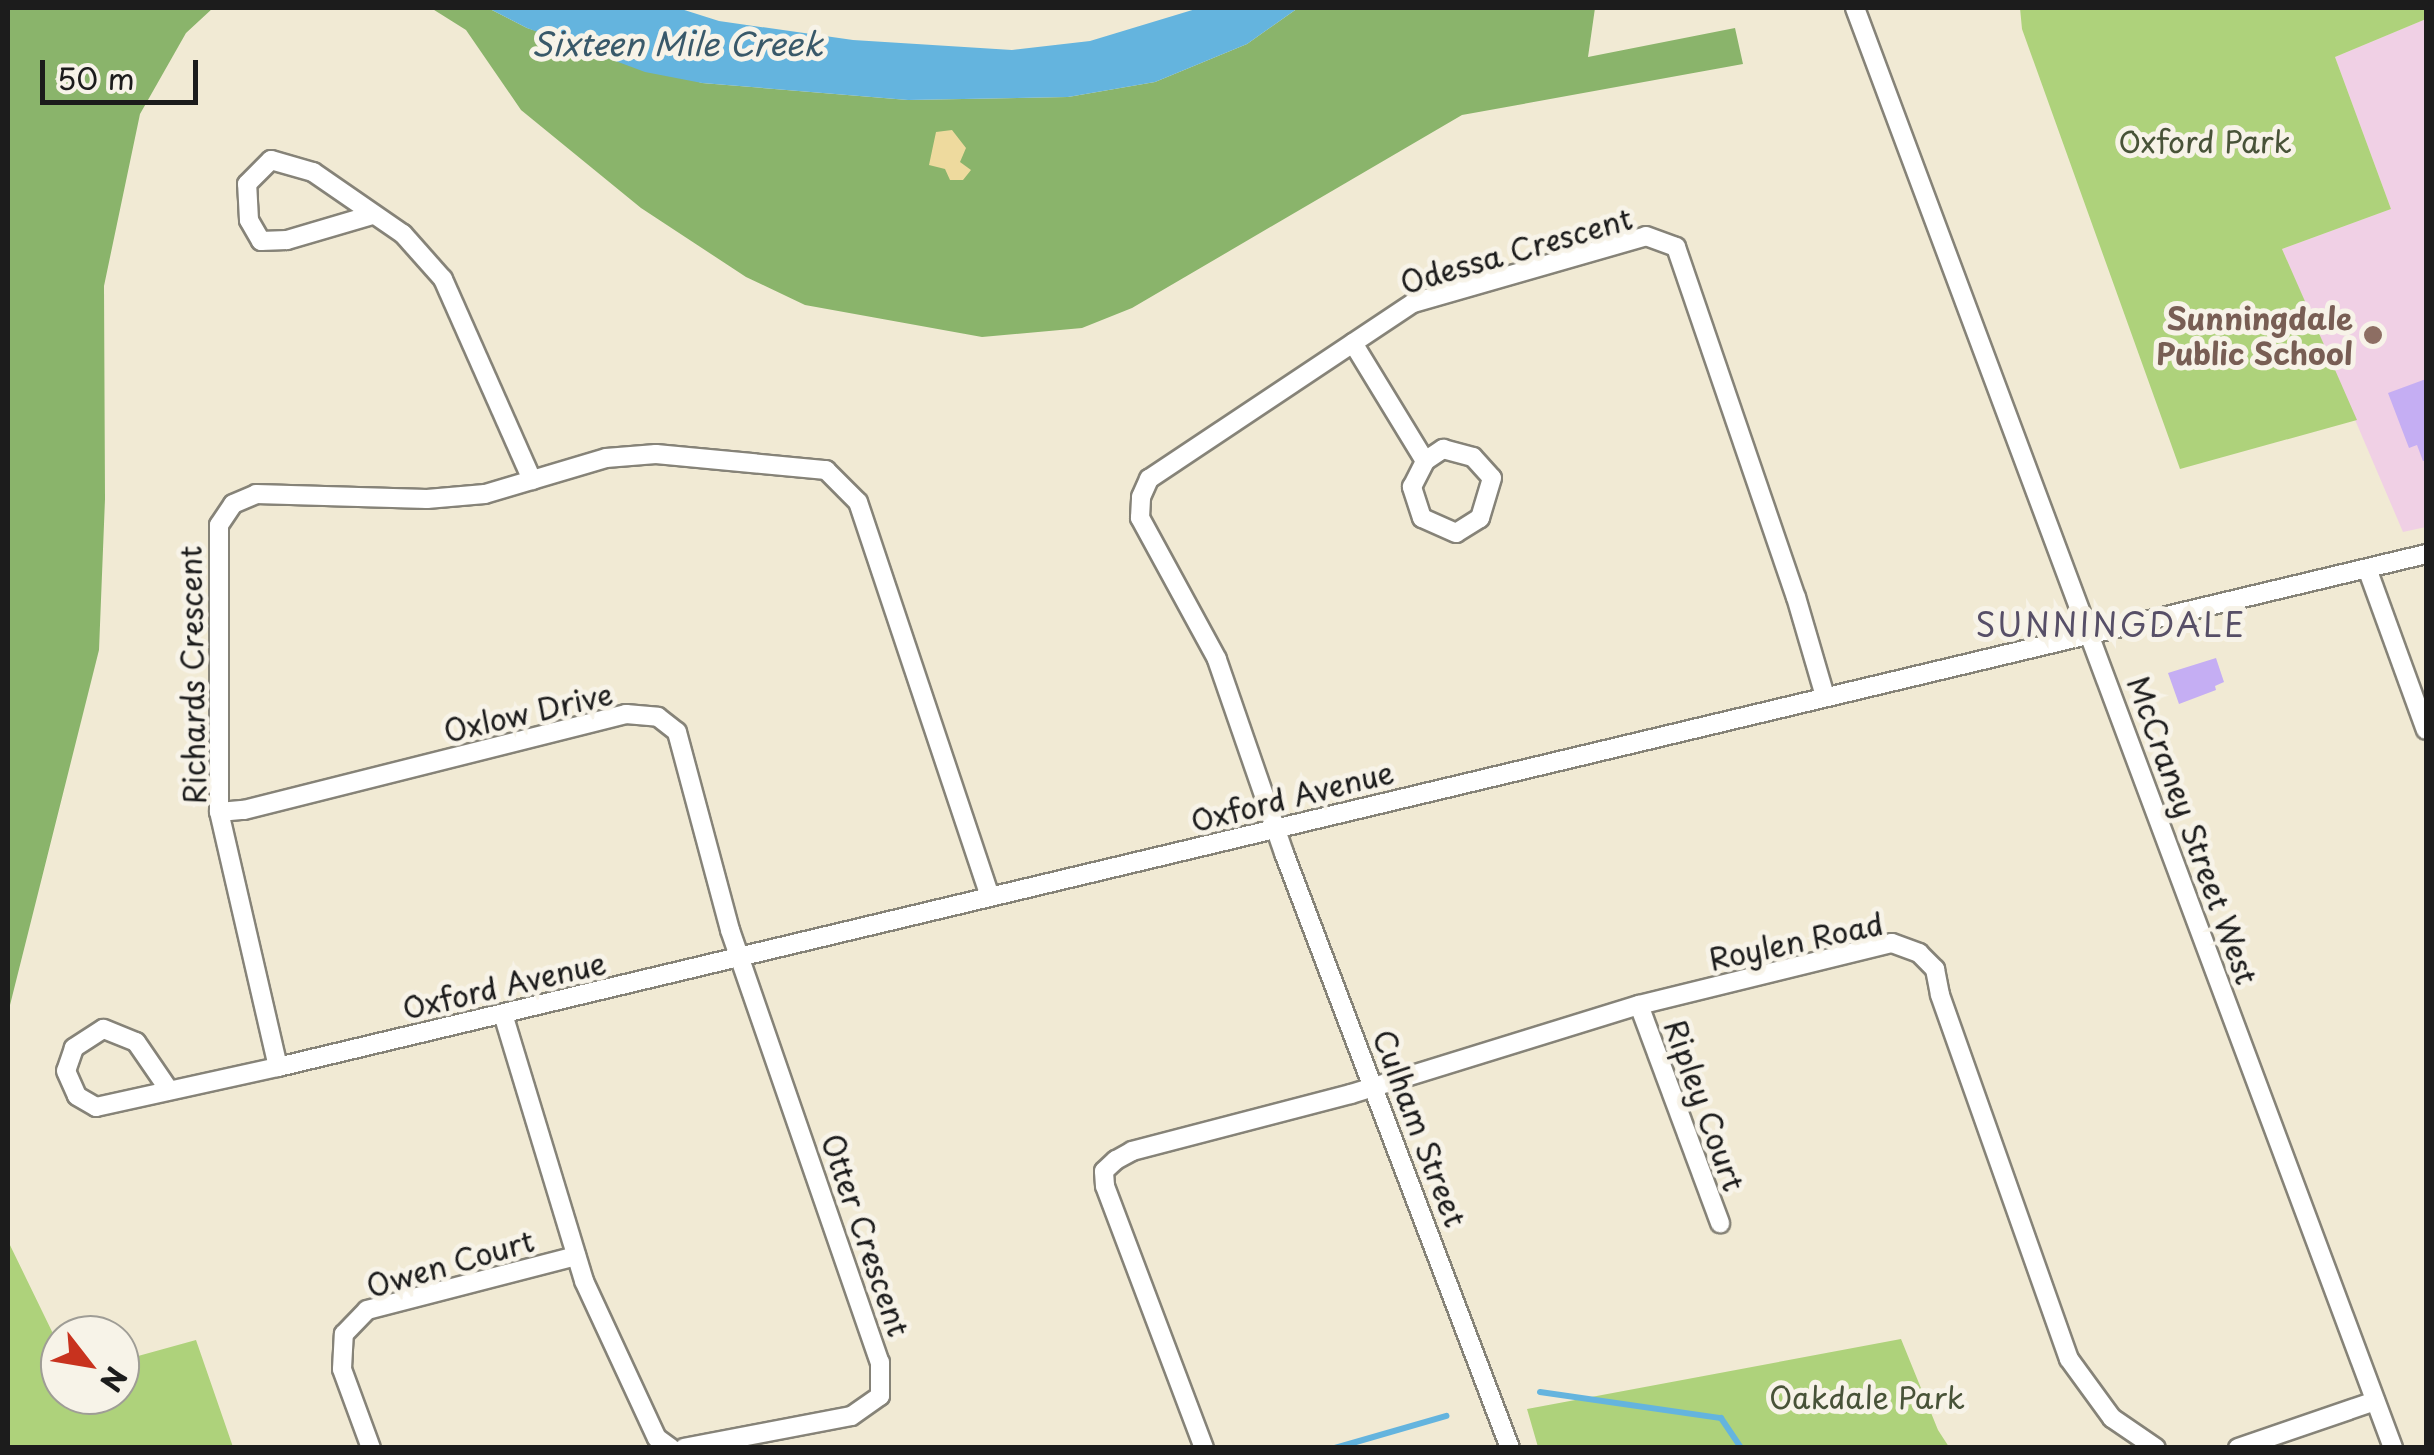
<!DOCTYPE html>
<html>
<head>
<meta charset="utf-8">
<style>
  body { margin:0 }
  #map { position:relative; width:2434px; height:1455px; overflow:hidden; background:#f1ead4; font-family:"Playpen Sans",sans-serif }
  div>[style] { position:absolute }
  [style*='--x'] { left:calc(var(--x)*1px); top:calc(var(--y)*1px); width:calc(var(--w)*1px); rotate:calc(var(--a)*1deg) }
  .built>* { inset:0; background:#f0d0e5 }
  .green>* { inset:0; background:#aed27b }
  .forest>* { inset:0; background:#8ab46b }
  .sand>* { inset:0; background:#eeda9e }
  .water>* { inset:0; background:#64b4de }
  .stream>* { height:6px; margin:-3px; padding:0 3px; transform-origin:3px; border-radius:3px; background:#64b4de }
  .building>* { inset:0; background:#c5aef3 }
  .roads { filter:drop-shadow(2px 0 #868378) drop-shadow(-2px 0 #868378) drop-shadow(0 2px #868378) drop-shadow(0 -2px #868378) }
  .minor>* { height:18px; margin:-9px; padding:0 9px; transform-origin:9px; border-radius:9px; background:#fff }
  .dots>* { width:28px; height:28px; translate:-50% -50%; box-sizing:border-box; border:5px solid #f7f3e8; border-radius:50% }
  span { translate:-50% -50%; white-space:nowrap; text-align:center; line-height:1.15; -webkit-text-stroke:10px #f7f3e8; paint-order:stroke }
  .park-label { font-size:30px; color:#485338 }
  .street-label { font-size:30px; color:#1c1c1c }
  .education-label { font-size:30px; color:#785e54; font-weight:700 }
  .right { translate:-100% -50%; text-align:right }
  .water-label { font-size:32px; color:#39596a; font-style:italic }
  .neighbourhood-label { font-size:32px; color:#574f67; letter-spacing:2.5px }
  .frame { position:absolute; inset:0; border:10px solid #1c1c1c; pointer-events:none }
  .north { position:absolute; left:40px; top:1315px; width:100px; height:100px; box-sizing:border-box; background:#f7f3e8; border:2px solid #9f9d96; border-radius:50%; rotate:121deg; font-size:28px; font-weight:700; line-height:40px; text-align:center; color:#1c1c1c }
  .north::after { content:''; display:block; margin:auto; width:35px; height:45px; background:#c8321e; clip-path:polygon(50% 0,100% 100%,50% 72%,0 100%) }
  .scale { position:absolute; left:40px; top:60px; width:158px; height:45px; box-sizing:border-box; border:5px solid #1c1c1c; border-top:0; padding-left:12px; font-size:30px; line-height:35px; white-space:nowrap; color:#1c1c1c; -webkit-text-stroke:8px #f7f3e8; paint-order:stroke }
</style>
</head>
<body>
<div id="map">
  <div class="built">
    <i style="clip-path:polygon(2426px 19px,2426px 527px,2403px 532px,2282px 249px,2391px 209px,2335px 57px)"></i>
  </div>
  <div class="green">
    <i style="clip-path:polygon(2020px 8px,2426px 8px,2426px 19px,2335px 57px,2391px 209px,2282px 249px,2357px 420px,2180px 469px,2022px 29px)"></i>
    <i style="clip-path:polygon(8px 1241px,60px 1348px,60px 1395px,120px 1395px,120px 1361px,196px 1340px,233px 1447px,8px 1447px)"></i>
    <i style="clip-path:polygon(1901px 1339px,1938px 1430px,1949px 1447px,1538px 1447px,1527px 1409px)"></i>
  </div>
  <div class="forest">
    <i style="clip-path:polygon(8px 8px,213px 8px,186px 33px,140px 114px,104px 286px,105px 499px,99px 650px,8px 1013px)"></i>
    <i style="clip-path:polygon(431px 8px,488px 8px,527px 28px,702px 83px,908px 100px,1068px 97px,1155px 82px,1247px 44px,1298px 8px,1595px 8px,1588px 57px,1735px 28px,1743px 64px,1462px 115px,1132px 308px,1082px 328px,982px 337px,805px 305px,746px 277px,641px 208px,521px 110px,466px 30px)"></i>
  </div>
  <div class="sand">
    <i style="clip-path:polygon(952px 130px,966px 148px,960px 162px,971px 170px,963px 180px,950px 180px,945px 169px,929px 165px,936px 132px)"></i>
  </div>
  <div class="water">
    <i style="clip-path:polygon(488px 8px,678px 8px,719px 21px,853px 40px,1012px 50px,1090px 41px,1199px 8px,1298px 8px,1247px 44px,1155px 82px,1068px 97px,908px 100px,702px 83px,645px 72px,527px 28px)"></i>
  </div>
  <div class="stream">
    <i style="--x:1540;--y:1392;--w:183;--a:8.2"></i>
    <i style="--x:1721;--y:1418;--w:36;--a:56"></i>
    <i style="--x:1335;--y:1448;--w:116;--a:-16.1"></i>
  </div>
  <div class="building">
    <i style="clip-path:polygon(2426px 379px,2426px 460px,2423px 461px,2417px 445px,2409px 448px,2388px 393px)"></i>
    <i style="clip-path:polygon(2216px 658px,2224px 682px,2215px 686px,2216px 690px,2179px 704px,2168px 673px)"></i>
  </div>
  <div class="roads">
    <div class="minor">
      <i style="--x:1855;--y:8;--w:1537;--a:69.51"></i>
      <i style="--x:372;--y:215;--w:89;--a:163.6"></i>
      <i style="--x:287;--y:240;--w:26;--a:178"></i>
      <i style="--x:261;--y:241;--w:24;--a:-120"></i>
      <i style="--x:249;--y:220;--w:36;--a:-93"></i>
      <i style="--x:247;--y:184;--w:34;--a:-45"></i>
      <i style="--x:271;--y:160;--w:44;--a:15.9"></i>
      <i style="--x:313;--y:172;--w:109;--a:34.6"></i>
      <i style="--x:403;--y:234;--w:60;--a:48.4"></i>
      <i style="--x:443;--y:279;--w:220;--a:66.1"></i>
      <i style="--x:1353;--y:343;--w:138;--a:58.6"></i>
      <i style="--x:1443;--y:449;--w:31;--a:15"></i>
      <i style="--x:1473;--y:457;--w:28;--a:48"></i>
      <i style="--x:1492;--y:478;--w:42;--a:106.7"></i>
      <i style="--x:1480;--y:518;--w:28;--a:148"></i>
      <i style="--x:1456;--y:533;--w:37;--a:-156"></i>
      <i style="--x:1422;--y:518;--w:33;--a:-108"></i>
      <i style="--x:1412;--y:487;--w:29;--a:-63"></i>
      <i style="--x:1425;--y:461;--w:22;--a:-34"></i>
      <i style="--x:2368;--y:571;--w:169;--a:70"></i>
      <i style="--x:219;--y:812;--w:25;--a:-5"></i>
      <i style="--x:244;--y:810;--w:394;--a:-14.1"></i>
      <i style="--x:626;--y:714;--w:32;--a:5"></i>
      <i style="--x:658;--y:717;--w:24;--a:38"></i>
      <i style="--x:677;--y:732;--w:205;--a:75"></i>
      <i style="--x:730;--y:930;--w:457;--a:70.9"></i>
      <i style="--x:880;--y:1362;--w:34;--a:90"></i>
      <i style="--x:880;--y:1396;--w:35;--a:145"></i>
      <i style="--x:851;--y:1416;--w:170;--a:169.2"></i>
      <i style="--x:1639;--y:1005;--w:233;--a:69.6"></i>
      <i style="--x:503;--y:1014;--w:279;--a:73.1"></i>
      <i style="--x:584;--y:1281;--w:173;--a:65.1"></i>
      <i style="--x:657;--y:1438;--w:17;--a:36"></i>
      <i style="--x:278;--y:1067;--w:262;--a:-103"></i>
      <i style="--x:219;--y:812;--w:287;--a:-90"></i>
      <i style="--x:219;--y:525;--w:25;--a:-56"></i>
      <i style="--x:233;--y:504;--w:25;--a:-23"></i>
      <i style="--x:256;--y:494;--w:171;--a:1.7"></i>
      <i style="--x:427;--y:499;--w:58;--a:-4.9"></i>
      <i style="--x:485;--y:494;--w:126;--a:-16.6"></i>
      <i style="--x:606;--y:458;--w:50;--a:-4.6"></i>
      <i style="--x:656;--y:454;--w:171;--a:5.4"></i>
      <i style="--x:826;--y:470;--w:45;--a:45"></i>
      <i style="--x:858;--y:502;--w:416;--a:71.5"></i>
      <i style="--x:169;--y:1090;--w:58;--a:-124.5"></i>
      <i style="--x:136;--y:1042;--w:35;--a:-158"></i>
      <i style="--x:103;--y:1029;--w:35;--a:147"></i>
      <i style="--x:74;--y:1048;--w:24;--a:109"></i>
      <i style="--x:66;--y:1071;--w:27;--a:66"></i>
      <i style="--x:77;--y:1096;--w:22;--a:30"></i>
      <i style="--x:96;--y:1107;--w:186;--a:-12.4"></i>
      <i style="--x:278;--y:1067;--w:2208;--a:-13.43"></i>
      <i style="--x:371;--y:1448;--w:84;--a:-110.2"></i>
      <i style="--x:342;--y:1369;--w:35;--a:-87"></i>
      <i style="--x:344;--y:1334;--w:33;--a:-46"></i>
      <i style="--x:367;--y:1310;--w:216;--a:-14.5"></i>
      <i style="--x:1204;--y:1448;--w:280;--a:-110.7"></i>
      <i style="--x:1105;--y:1186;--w:15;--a:-94"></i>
      <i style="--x:1104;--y:1171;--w:16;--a:-43"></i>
      <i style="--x:1116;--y:1160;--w:18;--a:-29"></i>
      <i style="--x:1132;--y:1151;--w:226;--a:-14.6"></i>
      <i style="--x:1351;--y:1094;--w:301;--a:-17.2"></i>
      <i style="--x:1639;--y:1005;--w:260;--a:-13.8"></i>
      <i style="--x:1892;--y:943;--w:29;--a:20"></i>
      <i style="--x:1919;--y:953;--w:23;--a:45"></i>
      <i style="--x:1935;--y:969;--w:26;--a:79"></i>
      <i style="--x:1940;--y:995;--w:386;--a:70.5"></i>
      <i style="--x:2069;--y:1359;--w:73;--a:53.9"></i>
      <i style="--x:2112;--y:1418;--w:53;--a:34.3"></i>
      <i style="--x:1510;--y:1448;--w:636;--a:-110.8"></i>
      <i style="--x:1284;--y:853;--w:205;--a:-109.1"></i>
      <i style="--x:1217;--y:659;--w:161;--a:-118.6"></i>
      <i style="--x:1140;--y:518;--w:21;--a:-87"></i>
      <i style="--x:1141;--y:497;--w:20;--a:-66"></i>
      <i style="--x:1149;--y:479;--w:317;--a:-33.7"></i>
      <i style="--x:1413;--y:303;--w:242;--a:-16"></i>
      <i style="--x:1646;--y:236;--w:32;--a:20"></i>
      <i style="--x:1676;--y:247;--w:370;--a:71.1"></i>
      <i style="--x:1796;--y:597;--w:103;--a:73.7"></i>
      <i style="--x:2238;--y:1448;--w:145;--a:-18.9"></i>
    </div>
  </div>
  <div class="dots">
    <i style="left:2373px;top:335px;background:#8d6e63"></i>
  </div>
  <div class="park-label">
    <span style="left:2205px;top:141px">Oxford Park</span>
    <span style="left:1867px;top:1397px">Oakdale Park</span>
  </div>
  <div class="street-label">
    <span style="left:1516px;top:250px;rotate:-16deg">Odessa Crescent</span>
    <span style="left:192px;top:675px;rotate:-91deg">Richards Crescent</span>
    <span style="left:528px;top:712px;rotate:-13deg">Oxlow Drive</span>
    <span style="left:1292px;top:796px;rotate:-14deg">Oxford Avenue</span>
    <span style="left:2193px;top:830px;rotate:70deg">McCraney Street West</span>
    <span style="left:1796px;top:941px;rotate:-12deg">Roylen Road</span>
    <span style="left:504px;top:985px;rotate:-13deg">Oxford Avenue</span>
    <span style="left:1705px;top:1105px;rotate:70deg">Ripley Court</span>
    <span style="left:1420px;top:1128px;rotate:69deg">Culham Street</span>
    <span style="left:866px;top:1235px;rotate:71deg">Otter Crescent</span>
    <span style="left:450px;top:1263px;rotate:-16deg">Owen Court</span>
  </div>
  <div class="education-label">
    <span class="right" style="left:2353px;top:335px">Sunningdale<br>Public School</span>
  </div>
  <div class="water-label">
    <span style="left:677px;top:43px">Sixteen Mile Creek</span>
  </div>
  <div class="neighbourhood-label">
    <span style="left:2111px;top:624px">SUNNINGDALE</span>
  </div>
  <div class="frame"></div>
  <div class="north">N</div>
  <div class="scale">50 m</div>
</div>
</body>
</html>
